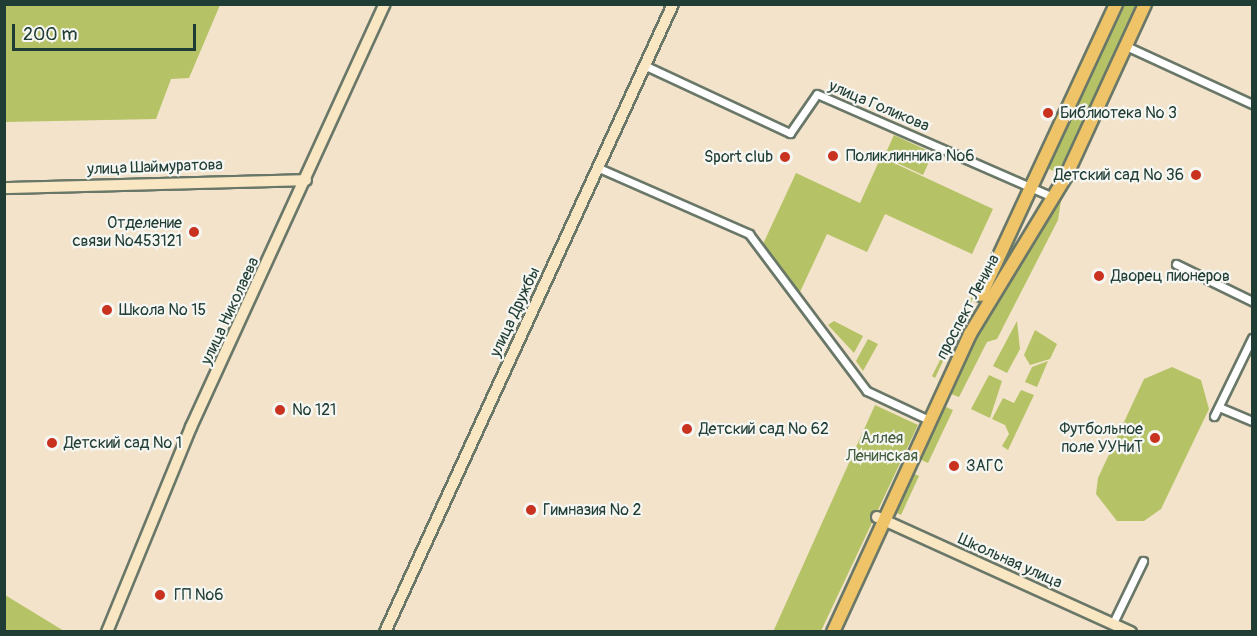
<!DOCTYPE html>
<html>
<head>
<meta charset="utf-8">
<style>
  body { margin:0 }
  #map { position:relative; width:1257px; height:636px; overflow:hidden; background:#f2e3ca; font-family:Pangolin,sans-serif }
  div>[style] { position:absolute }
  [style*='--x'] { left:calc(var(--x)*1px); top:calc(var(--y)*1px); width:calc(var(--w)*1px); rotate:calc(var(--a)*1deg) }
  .green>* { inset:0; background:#b5c366 }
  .roads { filter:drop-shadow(2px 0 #697768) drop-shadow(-2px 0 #697768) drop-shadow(0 2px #697768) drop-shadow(0 -2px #697768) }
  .street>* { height:7px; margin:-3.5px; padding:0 3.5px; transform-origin:3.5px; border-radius:3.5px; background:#fff }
  .secondary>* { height:10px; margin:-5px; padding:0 5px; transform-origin:5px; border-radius:5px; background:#f9e7c3 }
  .primary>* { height:12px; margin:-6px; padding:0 6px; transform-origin:6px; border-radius:6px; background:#efc469 }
  .dots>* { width:16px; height:16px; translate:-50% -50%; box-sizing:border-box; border:3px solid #f6f6f2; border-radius:50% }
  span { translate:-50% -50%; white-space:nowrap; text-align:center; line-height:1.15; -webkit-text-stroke:4.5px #f6f6f2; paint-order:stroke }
  .street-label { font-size:16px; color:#1f3d34 }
  .poi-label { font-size:16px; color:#1f3d34 }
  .left { translate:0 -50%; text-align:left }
  .right { translate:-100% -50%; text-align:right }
  .park-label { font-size:16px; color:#445e40 }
  .frame { position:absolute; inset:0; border:6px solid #1f3d34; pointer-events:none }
  .scale { position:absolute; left:12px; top:24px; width:184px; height:27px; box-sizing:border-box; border:3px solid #1f3d34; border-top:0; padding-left:8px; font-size:18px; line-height:21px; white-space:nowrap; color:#1f3d34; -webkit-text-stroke:4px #f6f6f2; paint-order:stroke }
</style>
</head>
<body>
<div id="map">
  <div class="green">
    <i style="clip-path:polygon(4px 5px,5px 4px,220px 5px,189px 78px,171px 79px,156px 119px,5px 122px)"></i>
    <i style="clip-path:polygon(1119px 5px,1139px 5px,1058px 173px,1049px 169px,1049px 159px)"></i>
    <i style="clip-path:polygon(894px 135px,933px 153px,923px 175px,884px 157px)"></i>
    <i style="clip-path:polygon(881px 157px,993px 209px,972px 254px,885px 214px,867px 252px,827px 234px,800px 292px,763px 244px,796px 173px,860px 203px)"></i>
    <i style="clip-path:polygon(1063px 188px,1058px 220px,997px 339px,987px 342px,959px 397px,946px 392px,1027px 241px)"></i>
    <i style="clip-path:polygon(1008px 224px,935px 378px,932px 376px)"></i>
    <i style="clip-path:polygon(834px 321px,863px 336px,854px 353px,828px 325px)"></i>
    <i style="clip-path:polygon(1017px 321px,1020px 349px,1007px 373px,993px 366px)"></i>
    <i style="clip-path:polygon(1035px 330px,1057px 344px,1050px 359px,1030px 365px,1024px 355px)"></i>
    <i style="clip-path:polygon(868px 339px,878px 344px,863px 371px,856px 361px)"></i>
    <i style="clip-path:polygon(1048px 361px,1037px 387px,1025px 382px,1032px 367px)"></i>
    <i style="clip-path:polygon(1172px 367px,1201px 380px,1209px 409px,1161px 509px,1144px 521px,1117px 521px,1096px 494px,1098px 478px,1144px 379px)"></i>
    <i style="clip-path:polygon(989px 375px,1002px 381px,990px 418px,971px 409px)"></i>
    <i style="clip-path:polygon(1021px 390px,1034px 395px,1008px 450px,1002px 446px,1009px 434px,1005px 425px,992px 419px,1003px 398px,1014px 403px)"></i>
    <i style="clip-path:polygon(939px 404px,953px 410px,928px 463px,915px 457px)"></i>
    <i style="clip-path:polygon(875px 405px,918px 425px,821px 631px,773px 632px)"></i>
    <i style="clip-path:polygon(908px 471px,919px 476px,901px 515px,891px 510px)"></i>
    <i style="clip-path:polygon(4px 595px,5px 595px,64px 631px,5px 631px)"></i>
  </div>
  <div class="roads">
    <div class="street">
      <i style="--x:1126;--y:46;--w:139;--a:24.7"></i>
      <i style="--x:646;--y:66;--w:159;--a:25"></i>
      <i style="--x:790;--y:133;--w:47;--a:-55.3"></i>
      <i style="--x:817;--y:94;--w:257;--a:23.6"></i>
      <i style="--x:599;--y:168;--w:164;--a:23.7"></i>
      <i style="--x:749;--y:234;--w:196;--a:53.1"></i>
      <i style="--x:867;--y:391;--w:68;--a:25.1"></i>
      <i style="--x:1176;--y:264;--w:85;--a:26"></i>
      <i style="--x:1219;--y:407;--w:36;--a:23"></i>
      <i style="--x:1214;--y:416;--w:87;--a:-64"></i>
      <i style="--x:1113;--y:623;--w:69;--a:-64.2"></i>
    </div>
    <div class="secondary">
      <i style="--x:4;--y:188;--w:302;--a:-1.5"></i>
      <i style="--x:877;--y:517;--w:279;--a:24.4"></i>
      <i style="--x:107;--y:632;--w:222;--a:-67.7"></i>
      <i style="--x:191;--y:427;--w:465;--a:-65.4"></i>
      <i style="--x:385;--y:632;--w:691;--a:-65.36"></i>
    </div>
    <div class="primary">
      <i style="--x:981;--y:295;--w:321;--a:-65.1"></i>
      <i style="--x:833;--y:632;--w:328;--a:-65.3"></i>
      <i style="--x:970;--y:334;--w:185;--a:-58.7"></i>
      <i style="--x:1066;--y:176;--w:189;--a:-65.3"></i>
    </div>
  </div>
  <div class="dots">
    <i style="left:1048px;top:113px;background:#c8321e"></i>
    <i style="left:833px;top:156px;background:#c8321e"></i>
    <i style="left:785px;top:157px;background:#c8321e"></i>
    <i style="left:1196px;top:175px;background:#c8321e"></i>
    <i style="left:194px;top:232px;background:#c8321e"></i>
    <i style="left:1099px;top:276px;background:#c8321e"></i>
    <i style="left:107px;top:310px;background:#c8321e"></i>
    <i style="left:280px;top:410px;background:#c8321e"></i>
    <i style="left:687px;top:429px;background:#c8321e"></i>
    <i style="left:1155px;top:438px;background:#c8321e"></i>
    <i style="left:52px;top:443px;background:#c8321e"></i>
    <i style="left:954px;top:466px;background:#c8321e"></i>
    <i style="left:531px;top:510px;background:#c8321e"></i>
    <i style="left:160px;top:595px;background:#c8321e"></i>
  </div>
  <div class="street-label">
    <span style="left:879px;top:106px;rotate:23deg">улица Голикова</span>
    <span style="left:155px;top:167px;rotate:-2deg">улица Шаймуратова</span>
    <span style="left:968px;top:307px;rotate:-62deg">проспект Ленина</span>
    <span style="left:230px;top:311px;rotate:-65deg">улица Николаева</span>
    <span style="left:515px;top:312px;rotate:-65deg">улица Дружбы</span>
    <span style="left:1010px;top:561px;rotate:24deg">Школьная улица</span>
  </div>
  <div class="poi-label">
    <span class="left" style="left:1060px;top:113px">Библиотека № 3</span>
    <span class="left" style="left:846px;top:156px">Поликлинника №6</span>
    <span class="right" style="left:773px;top:157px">Sport club</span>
    <span class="right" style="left:1184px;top:175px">Детский сад № 36</span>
    <span class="right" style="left:182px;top:232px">Отделение<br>связи №453121</span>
    <span class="left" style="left:1111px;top:276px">Дворец пионеров</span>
    <span class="left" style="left:119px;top:310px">Школа № 15</span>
    <span class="left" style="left:292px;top:410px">№ 121</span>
    <span class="left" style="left:699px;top:429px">Детский сад № 62</span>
    <span class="right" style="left:1143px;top:438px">Футбольное<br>поле УУНиТ</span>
    <span class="left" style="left:64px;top:443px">Детский сад № 1</span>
    <span class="left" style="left:966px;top:466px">ЗАГС</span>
    <span class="left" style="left:543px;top:510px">Гимназия № 2</span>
    <span class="left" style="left:174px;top:595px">ГП №6</span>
  </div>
  <div class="park-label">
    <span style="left:882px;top:447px">Аллея<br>Ленинская</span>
  </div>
  <div class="frame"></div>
  <div class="scale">200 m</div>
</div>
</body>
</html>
